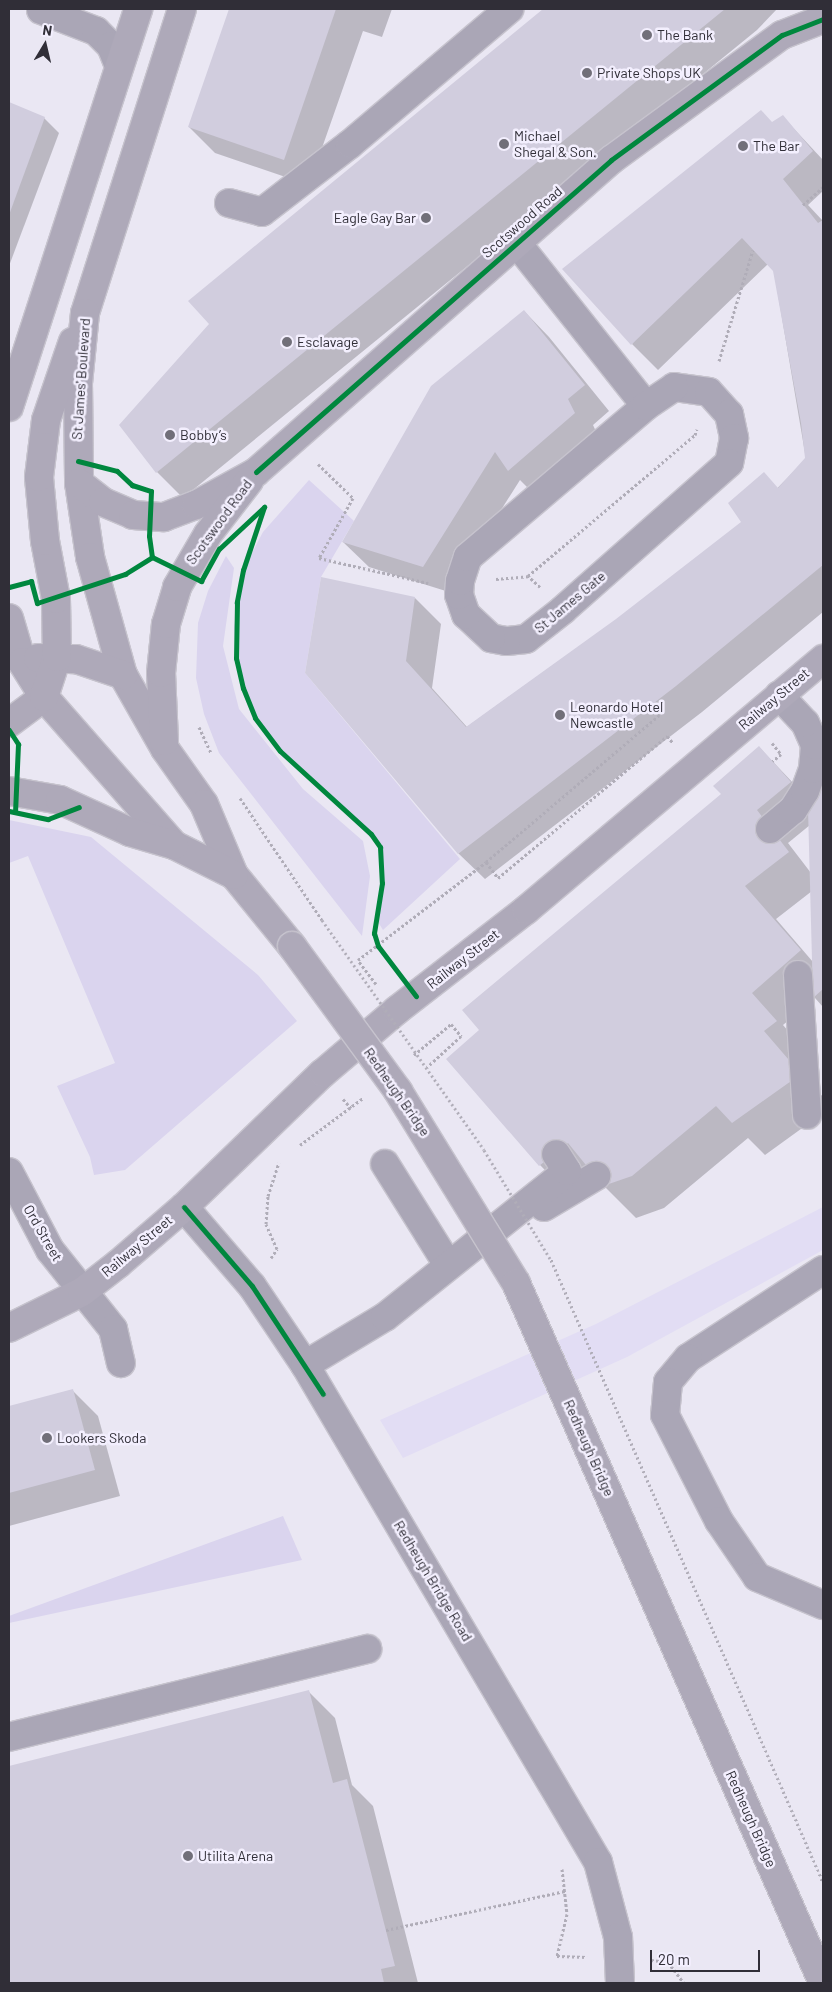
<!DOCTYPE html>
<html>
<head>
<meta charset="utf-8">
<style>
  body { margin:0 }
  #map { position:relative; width:832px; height:1992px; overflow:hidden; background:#eae7f3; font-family:Barlow,sans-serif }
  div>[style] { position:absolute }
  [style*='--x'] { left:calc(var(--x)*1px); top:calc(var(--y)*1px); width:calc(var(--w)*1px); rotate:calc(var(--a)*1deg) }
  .built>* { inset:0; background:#e2ddf4 }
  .green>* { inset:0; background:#dad4ee }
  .shadow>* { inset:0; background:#0003 }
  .building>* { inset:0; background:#d1cdde }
  .path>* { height:3px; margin-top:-1.5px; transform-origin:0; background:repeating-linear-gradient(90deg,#b0adb8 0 2.5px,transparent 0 5px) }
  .roads { filter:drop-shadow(1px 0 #c6c3cd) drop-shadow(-1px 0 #c6c3cd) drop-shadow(0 1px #c6c3cd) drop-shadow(0 -1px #c6c3cd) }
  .minor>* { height:28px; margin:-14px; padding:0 14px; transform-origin:14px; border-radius:14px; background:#aaa6b6 }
  .major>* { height:28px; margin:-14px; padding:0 14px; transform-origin:14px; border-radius:14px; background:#aea9b9 }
  .path-bridge>* { height:3px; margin-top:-1.5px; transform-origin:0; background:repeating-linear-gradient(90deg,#b0adb8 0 2.5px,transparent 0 5px) }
  .bridges { filter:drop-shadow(1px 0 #c6c3cd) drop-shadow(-1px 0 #c6c3cd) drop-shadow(0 1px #c6c3cd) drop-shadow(0 -1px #c6c3cd) }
  .major-bridge>* { height:28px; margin:-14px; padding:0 14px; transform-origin:14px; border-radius:14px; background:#aea9b9 }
  .cycleway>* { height:5px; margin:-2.5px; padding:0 2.5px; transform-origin:2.5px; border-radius:2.5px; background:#00873e }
  .dots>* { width:14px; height:14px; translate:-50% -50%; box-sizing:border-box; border:2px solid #f3effe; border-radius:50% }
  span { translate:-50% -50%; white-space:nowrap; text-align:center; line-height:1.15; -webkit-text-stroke:5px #f3effe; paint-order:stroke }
  .poi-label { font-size:14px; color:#302e37 }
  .left { translate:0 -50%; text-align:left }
  .right { translate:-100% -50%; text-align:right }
  .street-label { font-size:14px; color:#302e37 }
  .frame { position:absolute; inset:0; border:10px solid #302e37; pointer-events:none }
  .north { position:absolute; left:20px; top:20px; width:50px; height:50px; -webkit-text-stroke:4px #f3effe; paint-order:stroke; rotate:9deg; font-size:14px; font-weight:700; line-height:20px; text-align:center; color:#302e37 }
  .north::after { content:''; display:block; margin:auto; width:18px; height:22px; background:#302e37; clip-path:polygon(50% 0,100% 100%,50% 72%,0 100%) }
  .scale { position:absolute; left:650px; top:1950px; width:110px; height:22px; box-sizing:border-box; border:2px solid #302e37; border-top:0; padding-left:6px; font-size:15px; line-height:18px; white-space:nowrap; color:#302e37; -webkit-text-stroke:4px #f3effe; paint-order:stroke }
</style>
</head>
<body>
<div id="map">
  <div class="built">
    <i style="clip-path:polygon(823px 1207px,823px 1250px,627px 1357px,403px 1458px,380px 1420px,596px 1324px)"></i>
  </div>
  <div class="green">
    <i style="clip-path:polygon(309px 480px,354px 521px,321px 577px,305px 673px,460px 859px,383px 930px,375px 917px,382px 883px,380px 847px,371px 834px,280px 751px,255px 718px,243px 688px,236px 658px,234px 627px,243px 570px,263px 532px)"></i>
    <i style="clip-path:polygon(226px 556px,234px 568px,223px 646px,239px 709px,303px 789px,363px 841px,370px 876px,362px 936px,219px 753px,204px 714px,196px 678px,198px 623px,208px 591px)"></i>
    <i style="clip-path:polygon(9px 820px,91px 837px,258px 975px,297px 1021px,125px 1170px,94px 1175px,90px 1157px,57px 1086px,115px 1063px,28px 856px,9px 863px)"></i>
    <i style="clip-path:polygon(283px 1516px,302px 1560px,9px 1623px,9px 1616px)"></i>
  </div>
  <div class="shadow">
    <i style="clip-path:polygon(230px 9px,392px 9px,382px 37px,363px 31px,309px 185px,215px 153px,189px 127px)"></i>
    <i style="clip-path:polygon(545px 9px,777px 9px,757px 30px,183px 498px,157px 472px,121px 425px,211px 323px,190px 301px)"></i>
    <i style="clip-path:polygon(9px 103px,44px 118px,59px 133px,9px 266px)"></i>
    <i style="clip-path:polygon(783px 117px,823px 160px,823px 191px,808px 205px,823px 221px,823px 612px,702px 712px,485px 879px,459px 854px,306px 673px,415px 598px,441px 624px,432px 688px,467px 727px,616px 620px,743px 523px,806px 459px,774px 271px,768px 264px,658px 370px,632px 344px,772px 124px)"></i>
    <i style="clip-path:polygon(524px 311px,549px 337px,609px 411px,593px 425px,600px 440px,535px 495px,520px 480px,449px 592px,369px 567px,343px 542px)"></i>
    <i style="clip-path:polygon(evenodd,759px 747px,813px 804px,823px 789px,823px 1007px,815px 998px,783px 1025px,808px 1054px,795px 1064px,823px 1097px,823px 1113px,765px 1155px,748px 1138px,664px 1208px,636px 1218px,604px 1186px,572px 1198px,540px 1165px,480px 1030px,723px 794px,759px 747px,810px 825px,811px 873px,788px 843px,810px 825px,759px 747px,812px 891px,813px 962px,776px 919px,812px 891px)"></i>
    <i style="clip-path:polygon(72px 1390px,98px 1416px,120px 1496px,9px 1526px,9px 1407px)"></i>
    <i style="clip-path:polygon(309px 1692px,335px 1718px,352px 1785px,373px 1806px,418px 1983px,9px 1983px,9px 1767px)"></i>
  </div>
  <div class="building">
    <i style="clip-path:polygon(229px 9px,336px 9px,284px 160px,188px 127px)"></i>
    <i style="clip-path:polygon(543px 9px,725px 9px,156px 473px,119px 425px,209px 324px,188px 301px)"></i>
    <i style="clip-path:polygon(9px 102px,45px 117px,9px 215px)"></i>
    <i style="clip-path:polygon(761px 110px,772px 122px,783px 115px,813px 151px,783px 179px,818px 223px,823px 220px,823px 565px,676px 686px,458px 854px,305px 673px,321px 577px,415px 597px,406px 661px,466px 727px,616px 619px,741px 522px,728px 503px,764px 472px,778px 488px,805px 458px,801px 423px,773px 271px,742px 238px,631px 345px,562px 269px)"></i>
    <i style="clip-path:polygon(524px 310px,585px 385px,568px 399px,575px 413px,508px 471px,495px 452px,423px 567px,342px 542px,431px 386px)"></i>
    <i style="clip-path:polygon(759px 746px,791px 782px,757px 810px,789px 852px,745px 886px,801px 950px,752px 993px,777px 1021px,764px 1031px,801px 1074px,732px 1123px,716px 1106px,632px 1176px,603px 1186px,568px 1143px,539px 1166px,446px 1059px,479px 1030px,462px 1010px,721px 794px,713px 786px)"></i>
    <i style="clip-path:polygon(823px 786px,823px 989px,813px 998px,808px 809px)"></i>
    <i style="clip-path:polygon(73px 1389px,95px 1470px,9px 1493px,9px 1406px)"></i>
    <i style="clip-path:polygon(309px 1690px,333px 1783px,347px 1779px,395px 1966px,381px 1969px,384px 1983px,9px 1983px,9px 1766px)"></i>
  </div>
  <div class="path">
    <i style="--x:803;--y:205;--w:27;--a:-42"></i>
    <i style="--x:719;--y:361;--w:116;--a:-73"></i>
    <i style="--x:318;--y:464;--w:49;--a:44.2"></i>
    <i style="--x:353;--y:498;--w:69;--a:119.5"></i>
    <i style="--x:319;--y:558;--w:112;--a:12.9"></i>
    <i style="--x:496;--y:579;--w:32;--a:-5"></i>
    <i style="--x:540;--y:587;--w:16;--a:-137"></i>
    <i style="--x:528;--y:576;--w:219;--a:-40.2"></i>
    <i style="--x:695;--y:435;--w:6;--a:-72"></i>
    <i style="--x:199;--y:727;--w:29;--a:65"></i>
    <i style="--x:772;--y:743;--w:14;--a:51"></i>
    <i style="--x:781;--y:754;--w:11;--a:139"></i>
    <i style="--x:240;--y:798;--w:147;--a:56.1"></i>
    <i style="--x:486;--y:862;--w:20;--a:53"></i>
    <i style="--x:498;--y:878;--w:221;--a:-40"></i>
    <i style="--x:667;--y:736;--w:9;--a:49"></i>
    <i style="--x:376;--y:984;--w:30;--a:-127"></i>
    <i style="--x:358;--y:960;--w:161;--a:-37.4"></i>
    <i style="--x:486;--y:862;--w:231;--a:-40.3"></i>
    <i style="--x:662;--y:713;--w:13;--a:-135"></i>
    <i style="--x:414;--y:1055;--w:48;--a:-40"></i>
    <i style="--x:451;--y:1024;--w:16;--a:50"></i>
    <i style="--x:461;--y:1036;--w:46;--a:137.6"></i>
    <i style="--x:343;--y:1099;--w:12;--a:48"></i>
    <i style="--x:300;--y:1145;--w:79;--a:-36.7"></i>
    <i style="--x:271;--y:1258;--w:11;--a:-56"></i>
    <i style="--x:277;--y:1249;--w:27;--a:-114"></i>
    <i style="--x:266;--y:1224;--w:28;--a:-86"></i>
    <i style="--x:268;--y:1196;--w:35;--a:-72"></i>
    <i style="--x:562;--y:1869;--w:45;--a:83.7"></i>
    <i style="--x:567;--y:1914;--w:43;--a:103.4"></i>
    <i style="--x:557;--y:1956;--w:30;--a:2"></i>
    <i style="--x:386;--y:1930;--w:183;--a:-12.3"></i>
    <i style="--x:651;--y:1960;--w:17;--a:7"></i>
    <i style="--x:668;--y:1962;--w:26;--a:53"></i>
  </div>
  <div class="roads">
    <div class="minor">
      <i style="--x:41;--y:10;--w:59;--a:20.9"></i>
      <i style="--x:96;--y:31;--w:21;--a:45"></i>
      <i style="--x:111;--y:46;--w:22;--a:68"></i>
      <i style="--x:229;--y:203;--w:34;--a:15"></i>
      <i style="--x:262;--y:212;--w:111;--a:-37.7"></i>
      <i style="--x:350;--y:144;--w:209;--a:-40.3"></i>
      <i style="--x:516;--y:242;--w:209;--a:51.6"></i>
      <i style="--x:674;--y:387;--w:35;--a:8"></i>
      <i style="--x:709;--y:392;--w:30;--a:48"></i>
      <i style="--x:729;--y:414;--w:25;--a:78"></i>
      <i style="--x:734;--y:438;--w:25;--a:101"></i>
      <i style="--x:729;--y:463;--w:222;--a:138.5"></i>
      <i style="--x:563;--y:610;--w:47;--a:141.9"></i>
      <i style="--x:526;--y:639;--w:20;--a:174"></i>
      <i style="--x:506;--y:641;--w:15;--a:-169"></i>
      <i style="--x:491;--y:638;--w:34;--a:-137"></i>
      <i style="--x:466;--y:615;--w:21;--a:-109"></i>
      <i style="--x:459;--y:595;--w:14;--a:-86"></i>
      <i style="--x:460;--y:581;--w:25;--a:-72"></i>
      <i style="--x:468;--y:557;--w:233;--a:-40.3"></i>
      <i style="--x:646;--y:406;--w:34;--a:-34"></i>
      <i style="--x:770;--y:829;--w:30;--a:-40"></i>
      <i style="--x:793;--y:810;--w:22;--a:-58"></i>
      <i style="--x:805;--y:791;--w:23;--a:-70"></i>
      <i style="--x:813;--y:769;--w:24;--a:-85"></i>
      <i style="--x:815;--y:745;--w:24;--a:-114"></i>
      <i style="--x:805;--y:723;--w:38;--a:-133"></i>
      <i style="--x:798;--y:975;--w:140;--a:86.3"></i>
      <i style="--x:385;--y:1164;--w:119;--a:58"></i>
      <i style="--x:9;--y:1172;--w:88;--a:62.3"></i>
      <i style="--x:50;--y:1250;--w:101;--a:51.4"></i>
      <i style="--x:113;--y:1329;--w:35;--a:77"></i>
      <i style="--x:184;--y:1207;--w:104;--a:49.3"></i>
      <i style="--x:252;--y:1286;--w:95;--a:56.1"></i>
      <i style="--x:305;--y:1365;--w:577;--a:59.48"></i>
      <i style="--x:598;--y:1862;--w:78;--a:75.1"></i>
      <i style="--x:618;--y:1937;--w:46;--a:87.5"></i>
      <i style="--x:544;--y:1207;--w:61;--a:-30.8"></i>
      <i style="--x:823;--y:1270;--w:161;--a:146.9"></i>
      <i style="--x:688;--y:1358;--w:31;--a:130"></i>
      <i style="--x:668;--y:1382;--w:33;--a:95"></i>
      <i style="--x:665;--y:1415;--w:119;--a:63"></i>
      <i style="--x:719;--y:1521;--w:68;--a:55.8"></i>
      <i style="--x:757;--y:1577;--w:72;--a:23"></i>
      <i style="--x:305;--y:1365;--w:93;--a:-31"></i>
      <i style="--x:385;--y:1317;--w:233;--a:-38.7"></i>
      <i style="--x:567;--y:1171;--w:20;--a:-123"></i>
      <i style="--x:9;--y:1737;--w:369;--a:-13.8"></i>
    </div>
    <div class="major">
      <i style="--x:182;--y:9;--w:319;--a:107.7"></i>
      <i style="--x:85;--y:313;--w:70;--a:95.7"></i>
      <i style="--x:78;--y:383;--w:100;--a:89.4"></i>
      <i style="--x:79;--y:483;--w:75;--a:81.5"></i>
      <i style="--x:90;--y:557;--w:123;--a:74.4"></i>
      <i style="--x:123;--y:675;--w:85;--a:60.4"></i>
      <i style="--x:165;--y:749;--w:67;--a:54.7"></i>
      <i style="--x:204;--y:804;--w:77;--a:67.1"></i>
      <i style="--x:234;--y:875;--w:92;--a:50.8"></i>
      <i style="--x:9;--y:407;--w:418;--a:-72"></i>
      <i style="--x:79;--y:483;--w:31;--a:38"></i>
      <i style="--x:103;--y:502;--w:33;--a:23"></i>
      <i style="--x:133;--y:515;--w:31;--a:4"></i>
      <i style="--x:164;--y:517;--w:34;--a:-21"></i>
      <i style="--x:196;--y:505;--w:68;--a:-28.8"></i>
      <i style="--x:256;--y:472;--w:473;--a:-41.3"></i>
      <i style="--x:611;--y:160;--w:212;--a:-36.2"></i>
      <i style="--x:782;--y:35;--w:44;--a:-21.3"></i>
      <i style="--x:9;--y:618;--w:46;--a:73.5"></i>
      <i style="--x:22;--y:662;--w:41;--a:57.8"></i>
      <i style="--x:44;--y:697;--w:197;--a:48.7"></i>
      <i style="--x:174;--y:845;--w:67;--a:26.6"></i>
      <i style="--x:38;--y:658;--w:38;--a:2"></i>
      <i style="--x:76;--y:659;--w:50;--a:18.8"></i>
      <i style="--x:9;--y:723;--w:44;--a:-36.6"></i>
      <i style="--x:44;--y:697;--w:42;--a:-72"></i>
      <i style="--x:57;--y:657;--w:58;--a:-91"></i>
      <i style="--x:56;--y:599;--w:59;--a:-100.7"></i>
      <i style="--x:45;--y:541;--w:64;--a:-95.4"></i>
      <i style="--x:39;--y:477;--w:57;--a:-83"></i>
      <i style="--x:46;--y:420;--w:83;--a:-71.1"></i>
      <i style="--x:164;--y:741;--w:68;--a:-92.5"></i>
      <i style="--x:161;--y:673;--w:49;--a:-84.2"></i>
      <i style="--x:166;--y:624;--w:39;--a:-73"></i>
      <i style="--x:177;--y:587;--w:61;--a:-59.7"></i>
      <i style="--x:208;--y:534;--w:67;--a:-52.3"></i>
      <i style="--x:9;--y:791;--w:52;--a:10"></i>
      <i style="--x:60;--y:800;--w:77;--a:24.6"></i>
      <i style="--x:130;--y:832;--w:46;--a:16.5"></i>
      <i style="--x:9;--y:1328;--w:81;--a:-26.3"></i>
      <i style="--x:82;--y:1292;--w:46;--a:-37.9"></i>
      <i style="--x:118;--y:1264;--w:87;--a:-40.8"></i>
      <i style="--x:184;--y:1207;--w:193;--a:-44"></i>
      <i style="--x:323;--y:1073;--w:97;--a:-40.4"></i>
      <i style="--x:397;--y:1010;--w:163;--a:-37.8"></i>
      <i style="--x:526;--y:910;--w:389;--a:-40.2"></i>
    </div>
  </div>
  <div class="path-bridge">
    <i style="--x:322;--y:920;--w:281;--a:54.8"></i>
    <i style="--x:484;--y:1150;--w:129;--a:58.7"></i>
    <i style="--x:551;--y:1260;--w:679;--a:66.38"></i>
  </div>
  <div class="bridges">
    <div class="major-bridge">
      <i style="--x:292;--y:946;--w:180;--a:53.8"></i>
      <i style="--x:398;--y:1091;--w:225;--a:58.4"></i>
      <i style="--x:516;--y:1283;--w:764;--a:66.32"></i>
    </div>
  </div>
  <div class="cycleway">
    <i style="--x:78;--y:461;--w:40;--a:14.4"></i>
    <i style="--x:117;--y:471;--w:21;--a:43"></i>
    <i style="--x:132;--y:485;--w:20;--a:18"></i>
    <i style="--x:151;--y:491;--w:45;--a:92.5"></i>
    <i style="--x:149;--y:536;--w:21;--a:82"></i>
    <i style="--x:152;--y:557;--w:55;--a:26.1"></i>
    <i style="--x:201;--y:581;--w:37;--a:-61"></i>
    <i style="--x:219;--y:549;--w:62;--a:-43"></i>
    <i style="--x:256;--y:472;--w:473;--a:-41.3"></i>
    <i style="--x:611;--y:160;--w:212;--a:-36.2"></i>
    <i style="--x:782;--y:35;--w:44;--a:-21.3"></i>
    <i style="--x:264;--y:507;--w:66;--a:108.4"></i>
    <i style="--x:243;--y:570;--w:33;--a:101"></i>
    <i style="--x:237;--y:602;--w:56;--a:91"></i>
    <i style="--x:236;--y:658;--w:31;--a:77"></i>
    <i style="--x:243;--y:688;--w:32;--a:68"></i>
    <i style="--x:255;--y:718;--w:41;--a:52.9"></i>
    <i style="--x:280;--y:751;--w:123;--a:42.4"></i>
    <i style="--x:371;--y:834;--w:16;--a:55"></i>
    <i style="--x:380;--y:847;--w:36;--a:87"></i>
    <i style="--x:382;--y:883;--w:51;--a:99.1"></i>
    <i style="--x:374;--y:933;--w:14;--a:73"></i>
    <i style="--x:378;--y:946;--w:63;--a:52.8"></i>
    <i style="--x:9;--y:587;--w:23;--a:-15"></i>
    <i style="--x:31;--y:581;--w:23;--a:75"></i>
    <i style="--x:37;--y:603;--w:93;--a:-18.2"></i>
    <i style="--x:125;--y:574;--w:32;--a:-32"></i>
    <i style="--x:9;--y:730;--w:17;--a:57"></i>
    <i style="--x:18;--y:744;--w:68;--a:92.5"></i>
    <i style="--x:9;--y:811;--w:40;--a:12"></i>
    <i style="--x:48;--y:819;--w:33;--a:-21"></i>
    <i style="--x:184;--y:1207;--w:104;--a:49.3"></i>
    <i style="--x:252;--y:1286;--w:129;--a:56.7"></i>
  </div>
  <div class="dots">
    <i style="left:647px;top:35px;background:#716f79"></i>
    <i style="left:587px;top:73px;background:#716f79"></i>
    <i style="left:504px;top:144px;background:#716f79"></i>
    <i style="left:743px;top:146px;background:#716f79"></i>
    <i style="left:426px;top:218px;background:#716f79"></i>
    <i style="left:287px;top:342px;background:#716f79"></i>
    <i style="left:170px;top:435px;background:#716f79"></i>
    <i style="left:560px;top:715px;background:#716f79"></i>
    <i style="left:47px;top:1438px;background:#716f79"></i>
    <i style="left:188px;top:1856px;background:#716f79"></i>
  </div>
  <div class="poi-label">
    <span class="left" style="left:657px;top:35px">The Bank</span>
    <span class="left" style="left:597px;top:73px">Private Shops UK</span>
    <span class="left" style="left:514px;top:144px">Michael<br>Shegal &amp; Son.</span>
    <span class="left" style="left:753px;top:146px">The Bar</span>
    <span class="right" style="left:416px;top:218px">Eagle Gay Bar</span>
    <span class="left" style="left:297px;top:342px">Esclavage</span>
    <span class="left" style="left:180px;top:435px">Bobby’s</span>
    <span class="left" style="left:570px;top:715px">Leonardo Hotel<br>Newcastle</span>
    <span class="left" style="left:57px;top:1438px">Lookers Skoda</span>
    <span class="left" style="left:198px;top:1856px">Utilita Arena</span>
  </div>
  <div class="street-label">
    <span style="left:522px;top:222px;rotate:-41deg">Scotswood Road</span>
    <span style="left:81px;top:379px;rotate:-86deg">St James' Boulevard</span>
    <span style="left:219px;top:522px;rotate:-54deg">Scotswood Road</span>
    <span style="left:570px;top:602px;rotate:-40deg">St James Gate</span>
    <span style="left:774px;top:699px;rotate:-40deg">Railway Street</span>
    <span style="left:463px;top:959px;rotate:-38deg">Railway Street</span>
    <span style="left:397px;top:1092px;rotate:55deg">Redheugh Bridge</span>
    <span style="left:43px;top:1233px;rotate:60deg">Ord Street</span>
    <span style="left:137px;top:1246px;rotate:-40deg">Railway Street</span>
    <span style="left:589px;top:1448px;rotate:66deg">Redheugh Bridge</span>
    <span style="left:433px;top:1581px;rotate:59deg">Redheugh Bridge Road</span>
    <span style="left:751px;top:1819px;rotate:66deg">Redheugh Bridge</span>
  </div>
  <div class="frame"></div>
  <div class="north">N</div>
  <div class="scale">20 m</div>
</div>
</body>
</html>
